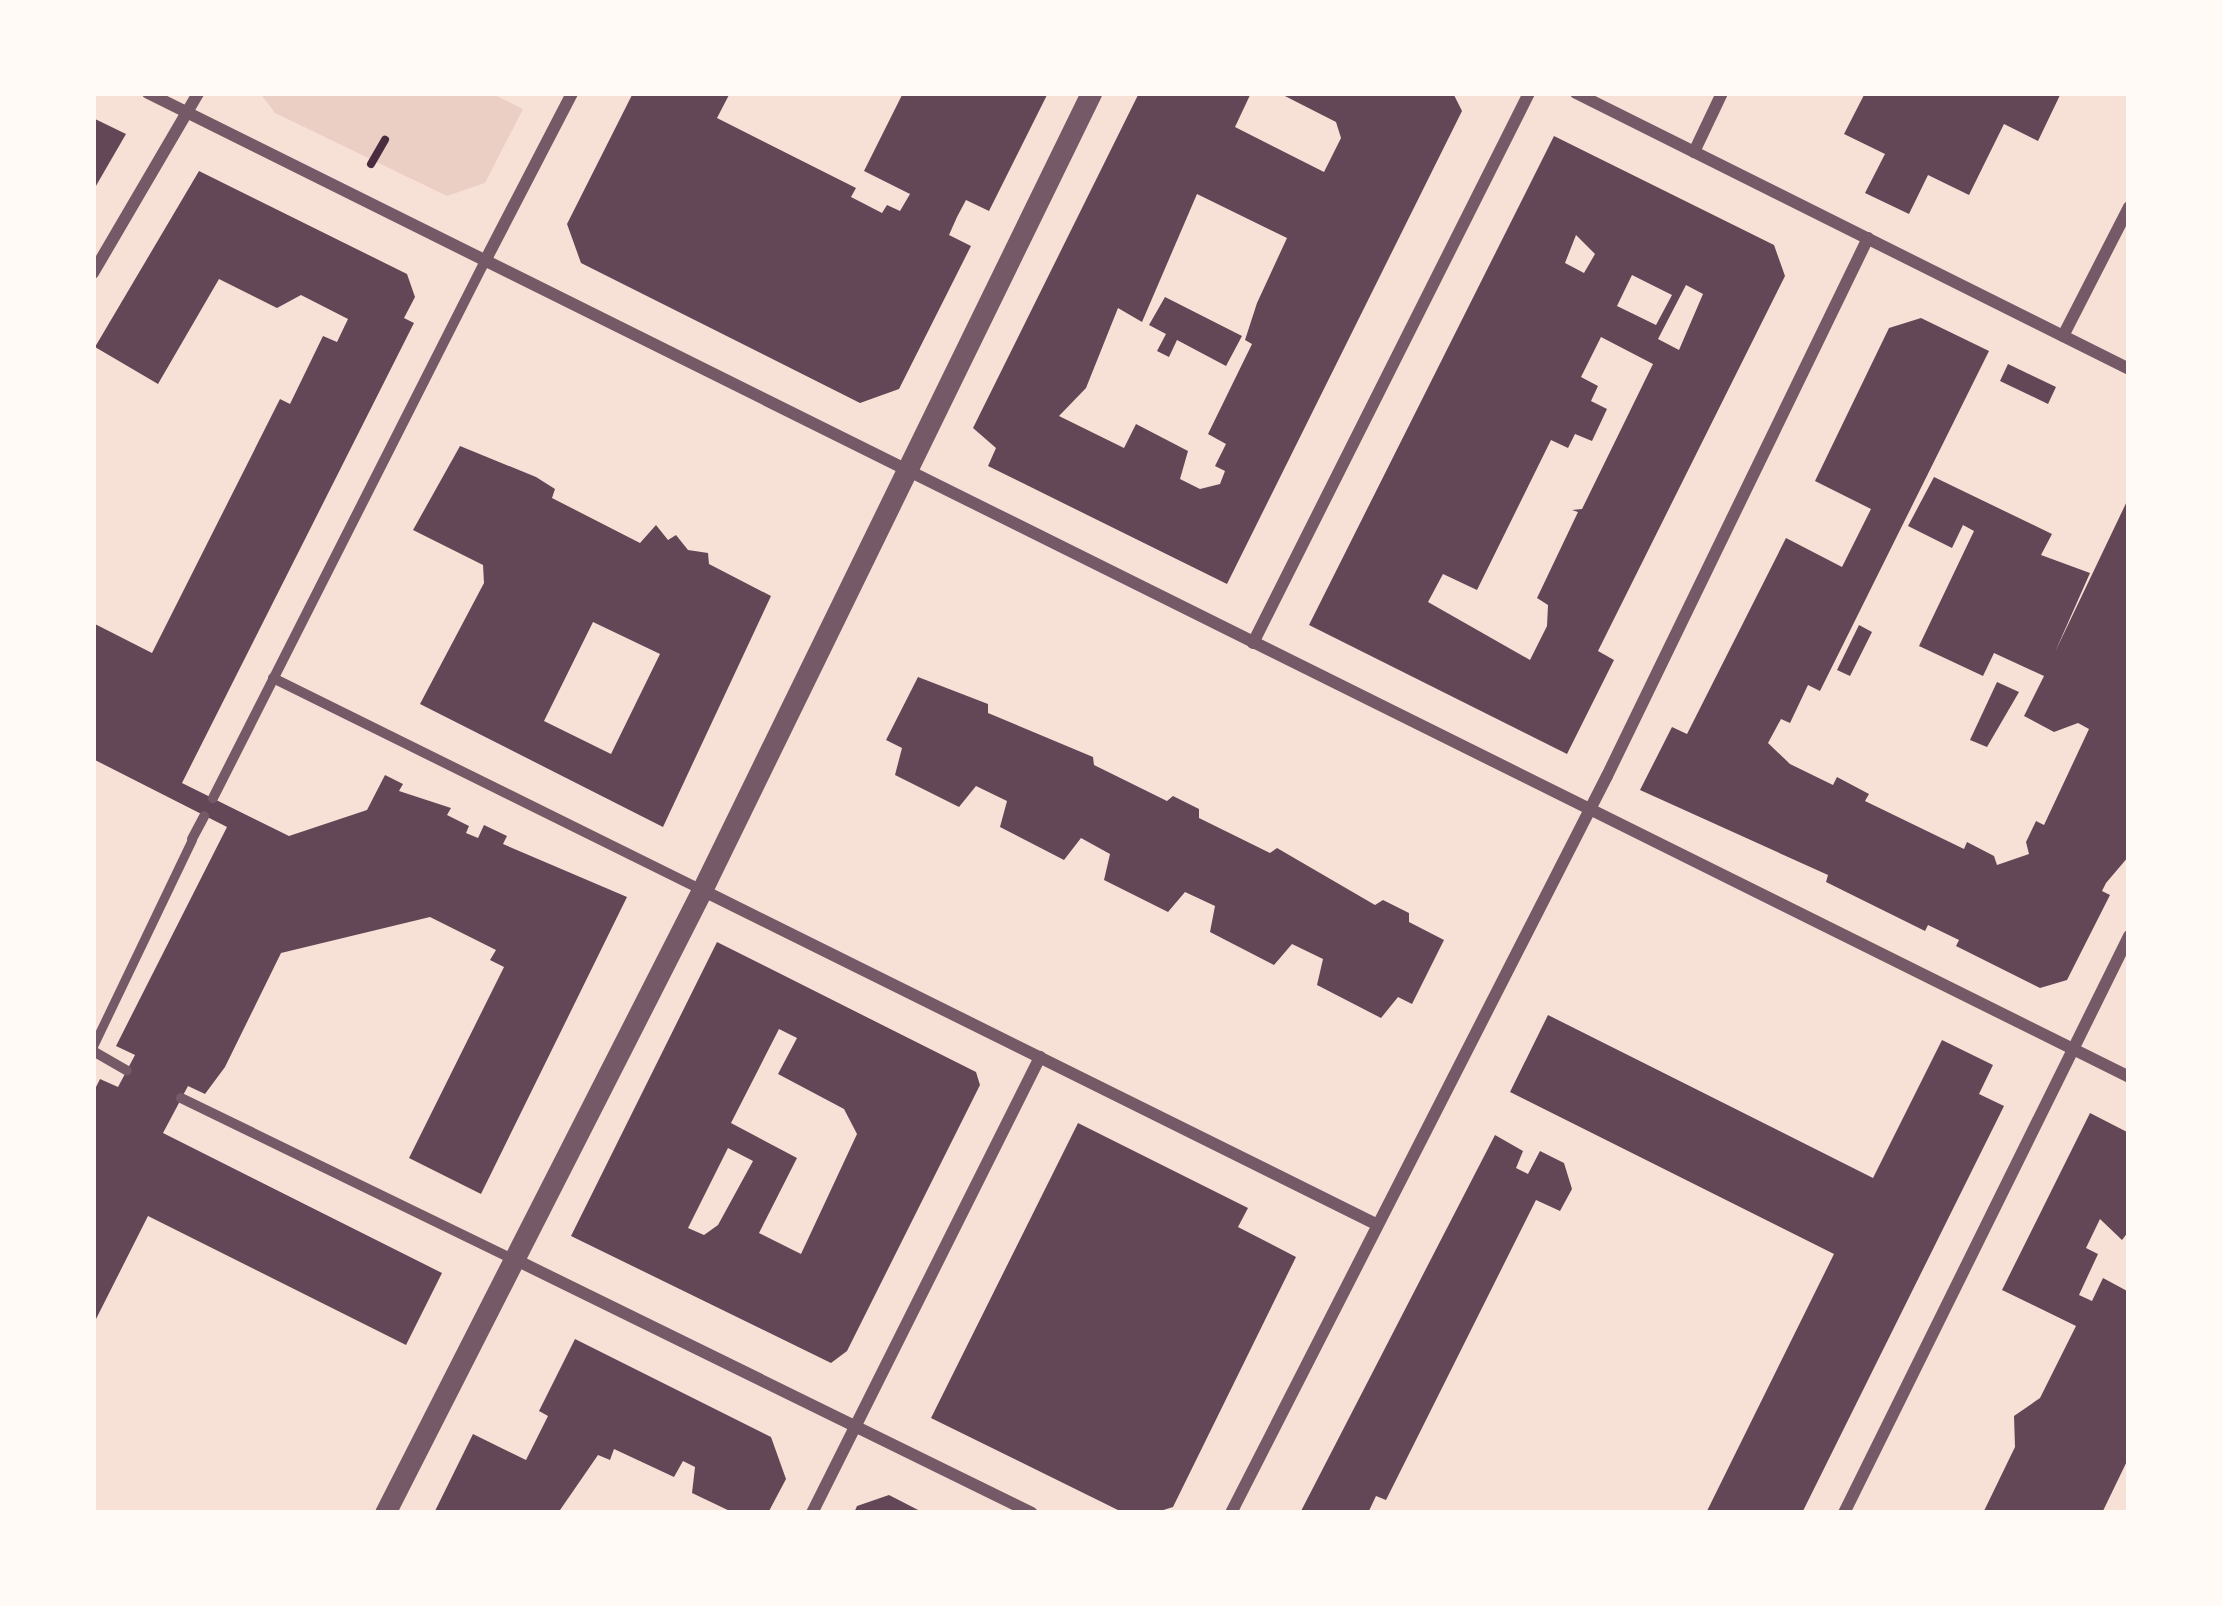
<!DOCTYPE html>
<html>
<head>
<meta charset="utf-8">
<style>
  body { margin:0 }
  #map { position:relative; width:2222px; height:1606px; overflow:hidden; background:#f7e1d7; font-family:"Alegreya Sans",sans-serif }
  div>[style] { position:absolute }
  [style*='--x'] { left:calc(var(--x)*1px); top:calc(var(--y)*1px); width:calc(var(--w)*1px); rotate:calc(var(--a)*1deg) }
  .green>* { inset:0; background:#ebcfc5 }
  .building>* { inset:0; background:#644757 }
  .path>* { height:8px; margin:-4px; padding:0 4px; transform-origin:4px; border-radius:4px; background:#4a2c40 }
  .service>* { height:9px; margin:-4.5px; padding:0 4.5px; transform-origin:4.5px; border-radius:4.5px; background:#755966 }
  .pedestrian>* { height:10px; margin:-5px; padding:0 5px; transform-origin:5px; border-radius:5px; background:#755966 }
  .minor>* { height:12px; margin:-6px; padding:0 6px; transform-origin:6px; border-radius:6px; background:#755966 }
  .tertiary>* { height:21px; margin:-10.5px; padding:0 10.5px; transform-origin:10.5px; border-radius:10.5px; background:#755966 }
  span { translate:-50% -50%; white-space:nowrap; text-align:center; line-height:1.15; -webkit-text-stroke:10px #fffaf5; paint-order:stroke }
  .frame { position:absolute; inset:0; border:96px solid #fffaf5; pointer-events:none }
</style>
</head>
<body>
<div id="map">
  <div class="green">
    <i style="clip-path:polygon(260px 93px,491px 93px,523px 109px,485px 183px,447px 196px,275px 113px)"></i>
  </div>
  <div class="building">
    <i style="clip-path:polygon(633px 93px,730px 93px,717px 118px,856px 188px,851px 197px,882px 213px,887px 205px,900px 211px,910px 194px,864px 171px,903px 93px,1048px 93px,989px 211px,966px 200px,957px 217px,949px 235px,971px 246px,899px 389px,860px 403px,581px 263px,567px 224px)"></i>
    <i style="clip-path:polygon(evenodd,1139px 93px,1251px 93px,1235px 127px,1324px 172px,1341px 138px,1336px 122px,1279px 93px,1453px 93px,1462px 111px,1227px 584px,988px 466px,996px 448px,973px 428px,1139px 93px,1197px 194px,1287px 238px,1257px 303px,1245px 340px,1252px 344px,1208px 434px,1226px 444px,1215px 466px,1225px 471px,1220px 484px,1200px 489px,1180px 479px,1188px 451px,1136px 424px,1124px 448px,1059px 416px,1086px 388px,1118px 308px,1142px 322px,1197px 194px)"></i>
    <i style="clip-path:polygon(1865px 93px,2061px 93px,2038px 141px,2004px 124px,1969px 195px,1928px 175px,1909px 214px,1865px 193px,1885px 154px,1844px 134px)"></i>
    <i style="clip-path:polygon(93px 118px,126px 134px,93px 191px)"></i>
    <i style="clip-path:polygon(evenodd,1554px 136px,1774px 245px,1785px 276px,1598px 651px,1614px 660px,1567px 754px,1309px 625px,1554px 136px,1576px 235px,1595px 254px,1584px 273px,1565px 263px,1576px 235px,1554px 136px,1632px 275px,1672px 295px,1656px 325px,1617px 306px,1632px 275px,1554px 136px,1686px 285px,1703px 294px,1679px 350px,1658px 339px,1686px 285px,1554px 136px,1601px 337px,1653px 364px,1582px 509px,1572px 510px,1578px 512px,1537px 598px,1548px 605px,1547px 626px,1530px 660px,1428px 602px,1443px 574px,1477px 590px,1551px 440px,1568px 448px,1575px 434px,1592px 441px,1607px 409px,1591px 401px,1598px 386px,1581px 377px,1601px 337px)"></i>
    <i style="clip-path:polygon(199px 171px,407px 274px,415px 297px,404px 318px,414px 323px,182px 783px,289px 836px,367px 810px,385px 775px,403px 784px,399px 791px,451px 808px,447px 815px,469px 826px,466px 833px,478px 838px,484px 825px,507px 836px,503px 844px,627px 897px,481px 1194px,409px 1158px,504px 967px,490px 960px,496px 950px,430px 917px,281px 953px,225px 1067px,205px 1094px,188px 1086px,163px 1133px,442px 1273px,406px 1345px,148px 1216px,93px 1325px,93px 1093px,100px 1079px,118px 1087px,135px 1055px,116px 1046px,227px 827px,93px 759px,93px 623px,152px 653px,280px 399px,290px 404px,323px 336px,337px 342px,348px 319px,301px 295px,277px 308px,219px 279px,158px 384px,95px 347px)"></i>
    <i style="clip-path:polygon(1165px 297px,1242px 336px,1226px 366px,1177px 340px,1169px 357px,1157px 351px,1166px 334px,1149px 325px)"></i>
    <i style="clip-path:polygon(1921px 318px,1989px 351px,1820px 691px,1808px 685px,1790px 723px,1781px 719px,1768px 743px,1790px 764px,1833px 785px,1837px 777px,1869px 794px,1865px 801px,1964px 849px,1967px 842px,1994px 856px,1997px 865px,2029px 854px,2026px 842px,2036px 821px,2044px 825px,2089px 729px,2078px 723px,2054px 732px,2024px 716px,2044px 676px,1994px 653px,1983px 676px,1919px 646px,1974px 531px,1963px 525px,1952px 548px,1908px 526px,1934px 477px,2052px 534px,2041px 555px,2090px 573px,2055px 652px,2129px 497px,2129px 856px,2106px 883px,2102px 891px,2110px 895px,2067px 980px,2040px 988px,1956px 946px,1959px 940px,1928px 925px,1925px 931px,1826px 882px,1828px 875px,1640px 790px,1672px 727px,1687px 734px,1786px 538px,1842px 567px,1871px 509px,1815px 481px,1889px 328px)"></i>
    <i style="clip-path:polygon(2008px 364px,2056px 387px,2048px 404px,2000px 381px)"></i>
    <i style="clip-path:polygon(evenodd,460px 446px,536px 477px,555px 489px,552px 498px,640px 543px,656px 525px,668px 540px,676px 535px,688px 550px,708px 553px,709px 564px,771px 596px,663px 827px,420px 704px,484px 583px,483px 565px,413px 530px,460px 446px,593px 622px,660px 654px,611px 754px,544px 721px,593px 622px)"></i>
    <i style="clip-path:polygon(1859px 625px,1872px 632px,1850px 676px,1837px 670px)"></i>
    <i style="clip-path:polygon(918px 677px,988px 704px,988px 713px,1093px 757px,1094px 765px,1167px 801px,1173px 796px,1199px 809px,1199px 818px,1270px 853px,1277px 848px,1375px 905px,1383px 900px,1409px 913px,1409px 922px,1444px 940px,1412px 1004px,1398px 997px,1381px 1018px,1317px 985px,1323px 959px,1292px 944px,1274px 965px,1210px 932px,1215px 906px,1185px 892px,1168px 912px,1104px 880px,1110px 854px,1081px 838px,1064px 860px,1000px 827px,1007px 801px,976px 786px,959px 807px,895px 775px,902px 748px,886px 740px)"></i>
    <i style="clip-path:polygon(1997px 682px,2019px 692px,1987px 747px,1970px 740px)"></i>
    <i style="clip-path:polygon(evenodd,717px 942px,976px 1072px,980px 1085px,847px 1351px,831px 1363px,571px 1236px,717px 942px,779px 1029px,797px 1038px,778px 1074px,844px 1109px,857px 1134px,801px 1254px,759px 1233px,797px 1158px,731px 1123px,779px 1029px,717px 942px,728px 1148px,753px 1161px,718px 1225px,704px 1235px,688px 1228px,728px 1148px)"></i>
    <i style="clip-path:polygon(1548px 1015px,1873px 1178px,1942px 1040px,1993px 1065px,1979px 1094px,2004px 1106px,1802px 1513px,1706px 1513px,1834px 1254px,1510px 1092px)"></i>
    <i style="clip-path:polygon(2090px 1113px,2129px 1133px,2129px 1231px,2122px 1240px,2100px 1219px,2086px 1248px,2098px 1254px,2079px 1295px,2092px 1301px,2103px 1278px,2129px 1292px,2129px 1457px,2102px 1513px,1983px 1513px,2015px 1447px,2014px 1416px,2040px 1398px,2076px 1326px,2002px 1290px)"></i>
    <i style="clip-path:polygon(1078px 1123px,1248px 1208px,1238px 1227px,1296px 1257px,1173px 1507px,1154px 1513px,1124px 1513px,931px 1418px)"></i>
    <i style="clip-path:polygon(1495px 1135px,1523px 1151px,1516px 1168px,1528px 1174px,1540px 1151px,1564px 1163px,1572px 1189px,1560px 1211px,1536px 1200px,1386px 1500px,1376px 1496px,1368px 1513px,1300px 1513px)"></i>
    <i style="clip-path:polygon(575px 1339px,771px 1437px,786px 1479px,768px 1513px,734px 1513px,692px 1493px,695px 1467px,683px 1461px,674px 1477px,614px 1449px,610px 1460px,598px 1455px,558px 1513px,434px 1513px,473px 1434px,526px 1460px,548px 1416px,539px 1411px)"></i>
    <i style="clip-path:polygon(889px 1495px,924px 1513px,854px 1513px,857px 1506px)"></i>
  </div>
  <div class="path">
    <i style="--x:371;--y:164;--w:28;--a:-60"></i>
  </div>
  <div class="service">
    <i style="--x:93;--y:1046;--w:229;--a:-64.4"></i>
  </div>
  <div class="pedestrian">
    <i style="--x:273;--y:678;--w:479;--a:26.3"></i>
    <i style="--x:213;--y:798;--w:600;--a:-63.14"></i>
    <i style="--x:192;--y:839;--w:26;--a:-62"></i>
    <i style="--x:93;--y:1051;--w:39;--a:30"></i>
    <i style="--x:181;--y:1098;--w:365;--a:25.9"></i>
  </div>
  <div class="minor">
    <i style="--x:148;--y:93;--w:2212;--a:26.41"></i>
    <i style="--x:1576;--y:93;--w:618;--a:26.52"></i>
    <i style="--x:1694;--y:152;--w:65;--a:-64.6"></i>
    <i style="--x:484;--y:263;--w:191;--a:-62.6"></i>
    <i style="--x:93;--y:273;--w:208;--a:-59.7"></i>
    <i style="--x:2063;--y:336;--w:145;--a:-62.9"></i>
    <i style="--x:1253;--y:643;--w:615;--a:-63.35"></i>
    <i style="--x:702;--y:890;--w:750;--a:26.36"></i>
    <i style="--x:510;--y:1257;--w:581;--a:26.12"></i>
    <i style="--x:812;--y:1513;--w:510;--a:-63.43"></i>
    <i style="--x:1231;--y:1513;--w:827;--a:-62.97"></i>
    <i style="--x:1607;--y:776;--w:598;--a:-64.12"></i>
    <i style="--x:1844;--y:1513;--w:644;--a:-63.71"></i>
  </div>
  <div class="tertiary">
    <i style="--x:385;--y:1513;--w:699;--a:-63.03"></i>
    <i style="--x:702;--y:890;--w:887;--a:-63.98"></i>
  </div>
  <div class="frame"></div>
</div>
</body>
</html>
